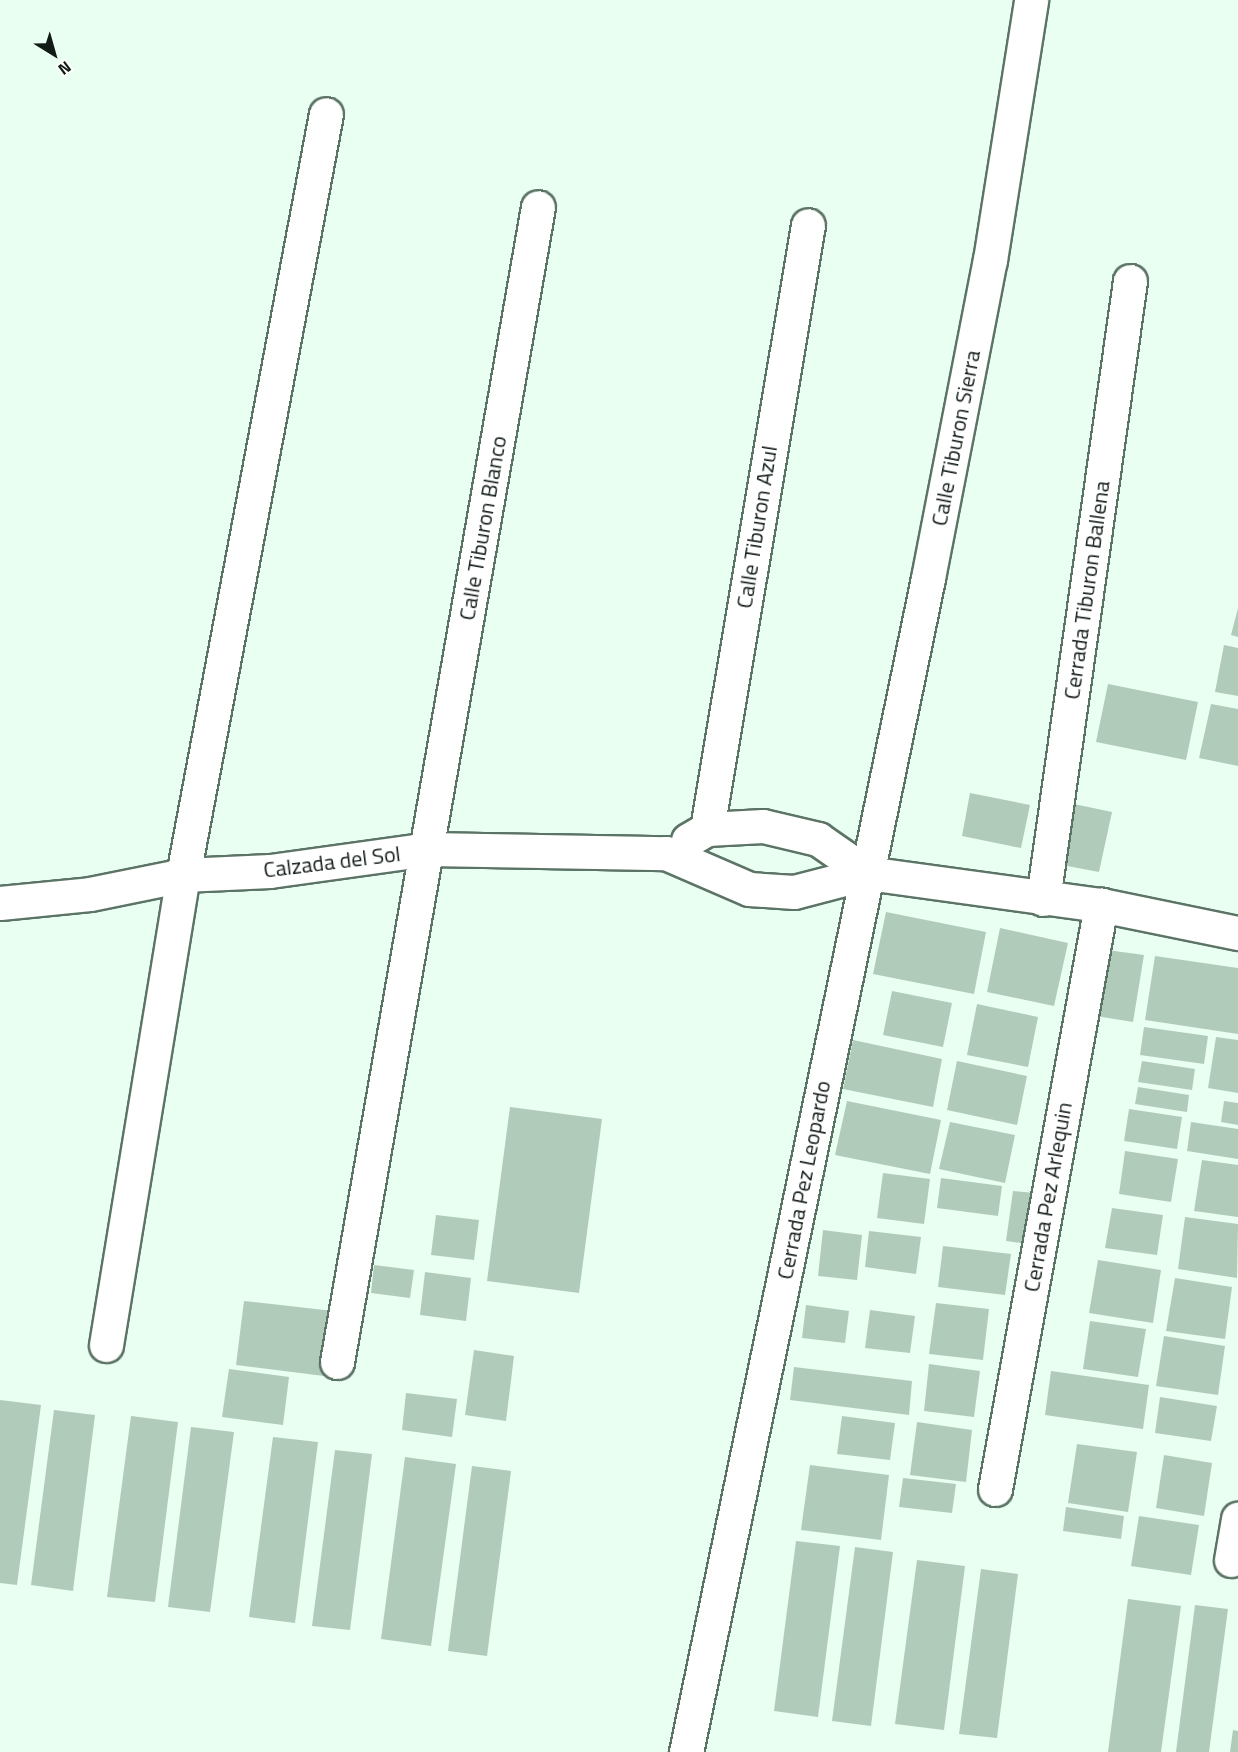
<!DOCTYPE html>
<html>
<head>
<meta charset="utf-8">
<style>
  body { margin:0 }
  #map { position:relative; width:1238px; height:1752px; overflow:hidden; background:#e9fff1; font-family:"Titillium Web",sans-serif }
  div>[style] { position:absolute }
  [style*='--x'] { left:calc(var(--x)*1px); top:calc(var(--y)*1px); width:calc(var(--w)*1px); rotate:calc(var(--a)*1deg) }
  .building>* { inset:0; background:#b1cbbb }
  .roads { filter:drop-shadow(2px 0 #5c7466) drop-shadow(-2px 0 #5c7466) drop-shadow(0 2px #5c7466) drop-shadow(0 -2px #5c7466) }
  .minor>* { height:33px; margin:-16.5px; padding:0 16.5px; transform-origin:16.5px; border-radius:16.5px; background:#fff }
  span { translate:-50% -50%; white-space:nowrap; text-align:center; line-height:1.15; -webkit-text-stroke:4.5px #fff; paint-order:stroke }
  .street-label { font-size:22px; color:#121c16 }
  .north { position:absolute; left:24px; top:24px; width:60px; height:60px; -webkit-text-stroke:4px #fff; paint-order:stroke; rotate:143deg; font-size:16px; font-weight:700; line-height:24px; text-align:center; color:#121c16 }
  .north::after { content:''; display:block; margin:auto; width:21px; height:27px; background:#121c16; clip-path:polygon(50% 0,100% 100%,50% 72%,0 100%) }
</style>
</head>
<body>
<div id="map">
  <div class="building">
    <i style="clip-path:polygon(1238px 608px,1238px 637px,1231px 635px)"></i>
    <i style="clip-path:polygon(1224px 645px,1238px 648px,1238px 696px,1215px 692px)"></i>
    <i style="clip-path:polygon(1108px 684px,1198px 702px,1186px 760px,1096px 742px)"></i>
    <i style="clip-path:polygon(1211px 704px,1238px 709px,1238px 766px,1199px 758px)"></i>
    <i style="clip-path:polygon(970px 793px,1030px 805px,1021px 848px,962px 836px)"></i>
    <i style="clip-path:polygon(1074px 804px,1112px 812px,1099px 872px,1062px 865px)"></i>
    <i style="clip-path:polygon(886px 912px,986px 932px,974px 994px,873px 974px)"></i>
    <i style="clip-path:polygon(1000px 928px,1068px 943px,1054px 1006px,987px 992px)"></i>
    <i style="clip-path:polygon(1107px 950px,1144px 955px,1133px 1022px,1096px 1016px)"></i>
    <i style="clip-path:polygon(1155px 956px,1238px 968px,1238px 1034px,1145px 1020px)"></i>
    <i style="clip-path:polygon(892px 991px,952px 1003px,943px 1047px,883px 1035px)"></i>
    <i style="clip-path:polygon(977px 1004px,1038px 1017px,1028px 1067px,967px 1055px)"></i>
    <i style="clip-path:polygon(1144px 1027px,1208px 1036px,1204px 1064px,1140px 1055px)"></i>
    <i style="clip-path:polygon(1216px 1037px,1238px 1040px,1238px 1093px,1208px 1088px)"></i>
    <i style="clip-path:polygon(853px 1040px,942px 1059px,933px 1107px,843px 1089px)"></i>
    <i style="clip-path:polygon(957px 1061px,1027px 1076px,1017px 1125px,947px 1110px)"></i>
    <i style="clip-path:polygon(1142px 1061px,1195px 1069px,1192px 1090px,1138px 1082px)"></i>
    <i style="clip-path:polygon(1138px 1087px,1189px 1095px,1187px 1112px,1135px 1104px)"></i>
    <i style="clip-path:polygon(847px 1101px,941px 1120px,930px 1174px,835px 1155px)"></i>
    <i style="clip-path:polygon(1224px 1101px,1238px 1103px,1238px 1125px,1221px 1122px)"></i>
    <i style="clip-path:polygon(510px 1107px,602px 1119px,579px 1293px,487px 1281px)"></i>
    <i style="clip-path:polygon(1129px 1109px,1182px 1117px,1177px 1149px,1124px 1141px)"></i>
    <i style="clip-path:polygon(950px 1122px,1015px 1135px,1005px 1183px,939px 1169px)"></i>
    <i style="clip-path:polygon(1191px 1122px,1238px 1129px,1238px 1159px,1187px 1151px)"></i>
    <i style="clip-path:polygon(1125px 1151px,1178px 1159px,1171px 1202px,1119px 1194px)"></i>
    <i style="clip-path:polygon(1202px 1160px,1238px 1165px,1238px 1217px,1194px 1211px)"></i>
    <i style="clip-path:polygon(883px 1173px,930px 1179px,924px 1224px,877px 1218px)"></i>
    <i style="clip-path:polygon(941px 1178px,1002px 1186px,998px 1216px,937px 1208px)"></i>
    <i style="clip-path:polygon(1013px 1191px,1035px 1193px,1028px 1244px,1006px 1241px)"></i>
    <i style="clip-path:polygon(1112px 1208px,1163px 1215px,1157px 1255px,1105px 1248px)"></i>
    <i style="clip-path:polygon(436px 1215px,479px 1220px,474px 1260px,431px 1255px)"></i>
    <i style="clip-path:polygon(1185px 1217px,1238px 1224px,1237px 1278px,1178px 1269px)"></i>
    <i style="clip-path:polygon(823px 1230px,862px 1235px,857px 1280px,818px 1276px)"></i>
    <i style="clip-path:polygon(869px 1231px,921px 1237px,916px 1274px,865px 1267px)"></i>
    <i style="clip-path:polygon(943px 1246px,1011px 1254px,1005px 1295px,938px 1287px)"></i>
    <i style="clip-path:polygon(1098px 1260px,1161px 1270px,1153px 1323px,1089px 1313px)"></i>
    <i style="clip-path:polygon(374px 1265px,414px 1270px,410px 1298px,371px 1293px)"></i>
    <i style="clip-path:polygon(425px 1272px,471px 1278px,466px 1321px,420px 1315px)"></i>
    <i style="clip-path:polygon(1175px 1278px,1232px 1287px,1225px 1339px,1166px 1331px)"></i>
    <i style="clip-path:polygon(244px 1301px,333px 1311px,324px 1376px,236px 1365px)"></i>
    <i style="clip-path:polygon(936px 1303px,989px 1309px,983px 1360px,929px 1354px)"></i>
    <i style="clip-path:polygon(806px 1305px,849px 1311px,845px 1343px,802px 1338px)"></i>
    <i style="clip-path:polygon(870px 1310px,915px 1316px,910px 1353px,865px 1348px)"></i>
    <i style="clip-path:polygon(1090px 1321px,1146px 1329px,1138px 1377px,1083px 1369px)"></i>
    <i style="clip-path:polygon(1164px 1336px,1225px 1346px,1218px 1395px,1156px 1386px)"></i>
    <i style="clip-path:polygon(474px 1350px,514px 1356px,506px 1421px,465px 1415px)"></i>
    <i style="clip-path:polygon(929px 1364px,980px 1371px,974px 1417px,924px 1411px)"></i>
    <i style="clip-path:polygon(794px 1367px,912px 1381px,909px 1415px,790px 1400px)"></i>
    <i style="clip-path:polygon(229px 1369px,289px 1377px,283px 1425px,222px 1417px)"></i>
    <i style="clip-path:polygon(1051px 1371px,1149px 1385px,1143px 1429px,1045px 1415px)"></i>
    <i style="clip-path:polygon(406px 1393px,457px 1399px,452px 1437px,402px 1430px)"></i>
    <i style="clip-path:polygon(1160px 1397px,1217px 1406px,1211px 1441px,1155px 1433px)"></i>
    <i style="clip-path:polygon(0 1400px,41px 1405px,17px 1585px,0 1583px)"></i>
    <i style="clip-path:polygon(54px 1410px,95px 1415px,73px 1591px,31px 1585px)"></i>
    <i style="clip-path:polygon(131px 1416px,178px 1422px,155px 1602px,107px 1597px)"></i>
    <i style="clip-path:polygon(842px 1416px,895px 1423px,890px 1460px,837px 1454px)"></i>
    <i style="clip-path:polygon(917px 1422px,972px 1430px,966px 1482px,910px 1475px)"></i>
    <i style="clip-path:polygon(191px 1427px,234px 1432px,210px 1612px,168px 1607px)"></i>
    <i style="clip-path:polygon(273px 1437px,318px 1442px,295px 1623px,249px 1617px)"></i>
    <i style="clip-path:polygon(1077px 1444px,1137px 1452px,1128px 1512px,1068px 1503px)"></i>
    <i style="clip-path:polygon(335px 1450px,372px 1454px,350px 1630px,312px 1626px)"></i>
    <i style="clip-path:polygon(1164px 1455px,1212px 1463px,1204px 1516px,1156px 1508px)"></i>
    <i style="clip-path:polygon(405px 1457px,456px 1464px,431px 1646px,381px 1639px)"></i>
    <i style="clip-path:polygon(810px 1465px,889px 1475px,881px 1540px,801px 1530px)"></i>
    <i style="clip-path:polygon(472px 1466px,511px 1471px,487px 1656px,448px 1651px)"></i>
    <i style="clip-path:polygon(903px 1478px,956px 1484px,952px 1513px,899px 1507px)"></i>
    <i style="clip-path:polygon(1066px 1507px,1124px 1516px,1121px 1539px,1063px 1531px)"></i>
    <i style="clip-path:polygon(1139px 1516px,1199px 1525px,1191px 1575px,1131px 1566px)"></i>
    <i style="clip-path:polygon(796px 1541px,840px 1546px,818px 1717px,774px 1711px)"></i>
    <i style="clip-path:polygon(855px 1547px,893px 1552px,871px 1726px,832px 1721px)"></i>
    <i style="clip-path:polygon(917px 1560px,965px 1566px,944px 1730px,895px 1724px)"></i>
    <i style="clip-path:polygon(981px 1569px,1018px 1574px,997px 1738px,959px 1734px)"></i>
    <i style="clip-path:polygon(1128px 1599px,1181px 1606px,1161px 1752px,1108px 1752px)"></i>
    <i style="clip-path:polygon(1195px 1605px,1228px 1609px,1209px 1752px,1176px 1752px)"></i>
    <i style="clip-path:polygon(1233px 1730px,1238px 1731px,1238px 1752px,1230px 1752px)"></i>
  </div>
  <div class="roads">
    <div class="minor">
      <i style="--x:707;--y:829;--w:612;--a:-80.51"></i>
      <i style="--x:688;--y:840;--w:22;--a:-30"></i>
      <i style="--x:707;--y:829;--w:56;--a:-3.1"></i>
      <i style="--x:763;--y:826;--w:57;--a:13.3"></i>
      <i style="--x:818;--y:839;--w:60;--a:34.8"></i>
      <i style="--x:1043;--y:899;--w:624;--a:-81.99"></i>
      <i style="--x:0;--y:903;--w:90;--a:-5.7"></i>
      <i style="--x:90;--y:894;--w:95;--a:-11.5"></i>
      <i style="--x:183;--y:875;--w:87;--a:-2.6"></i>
      <i style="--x:270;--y:871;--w:160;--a:-7.9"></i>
      <i style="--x:428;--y:849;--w:238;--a:1"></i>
      <i style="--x:666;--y:853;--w:90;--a:23.4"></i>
      <i style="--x:749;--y:889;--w:45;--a:3.8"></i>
      <i style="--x:794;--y:892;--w:75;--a:-14.6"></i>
      <i style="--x:867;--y:873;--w:236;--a:7.8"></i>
      <i style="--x:1101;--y:905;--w:140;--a:11.6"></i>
      <i style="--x:106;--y:1345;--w:476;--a:-80.7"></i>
      <i style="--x:183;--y:875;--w:774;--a:-79.36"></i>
      <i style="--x:337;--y:1362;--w:1172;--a:-80.13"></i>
      <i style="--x:995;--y:1489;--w:594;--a:-79.71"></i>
      <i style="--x:1231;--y:1560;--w:42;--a:-80.3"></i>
      <i style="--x:686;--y:1752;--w:1199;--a:-78.35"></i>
      <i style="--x:928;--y:578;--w:324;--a:-79"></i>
      <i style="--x:990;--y:260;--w:263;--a:-81"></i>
    </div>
  </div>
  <div class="street-label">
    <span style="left:956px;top:438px;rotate:-79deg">Calle Tiburon Sierra</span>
    <span style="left:757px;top:527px;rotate:-81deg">Calle Tiburon Azul</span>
    <span style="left:483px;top:528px;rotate:-80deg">Calle Tiburon Blanco</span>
    <span style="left:1087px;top:590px;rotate:-82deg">Cerrada Tiburon Ballena</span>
    <span style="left:332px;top:862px;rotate:-7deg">Calzada del Sol</span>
    <span style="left:804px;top:1180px;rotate:-79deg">Cerrada Pez Leopardo</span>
    <span style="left:1048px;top:1197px;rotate:-80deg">Cerrada Pez Arlequin</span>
  </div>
  <div class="north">N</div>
</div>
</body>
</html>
